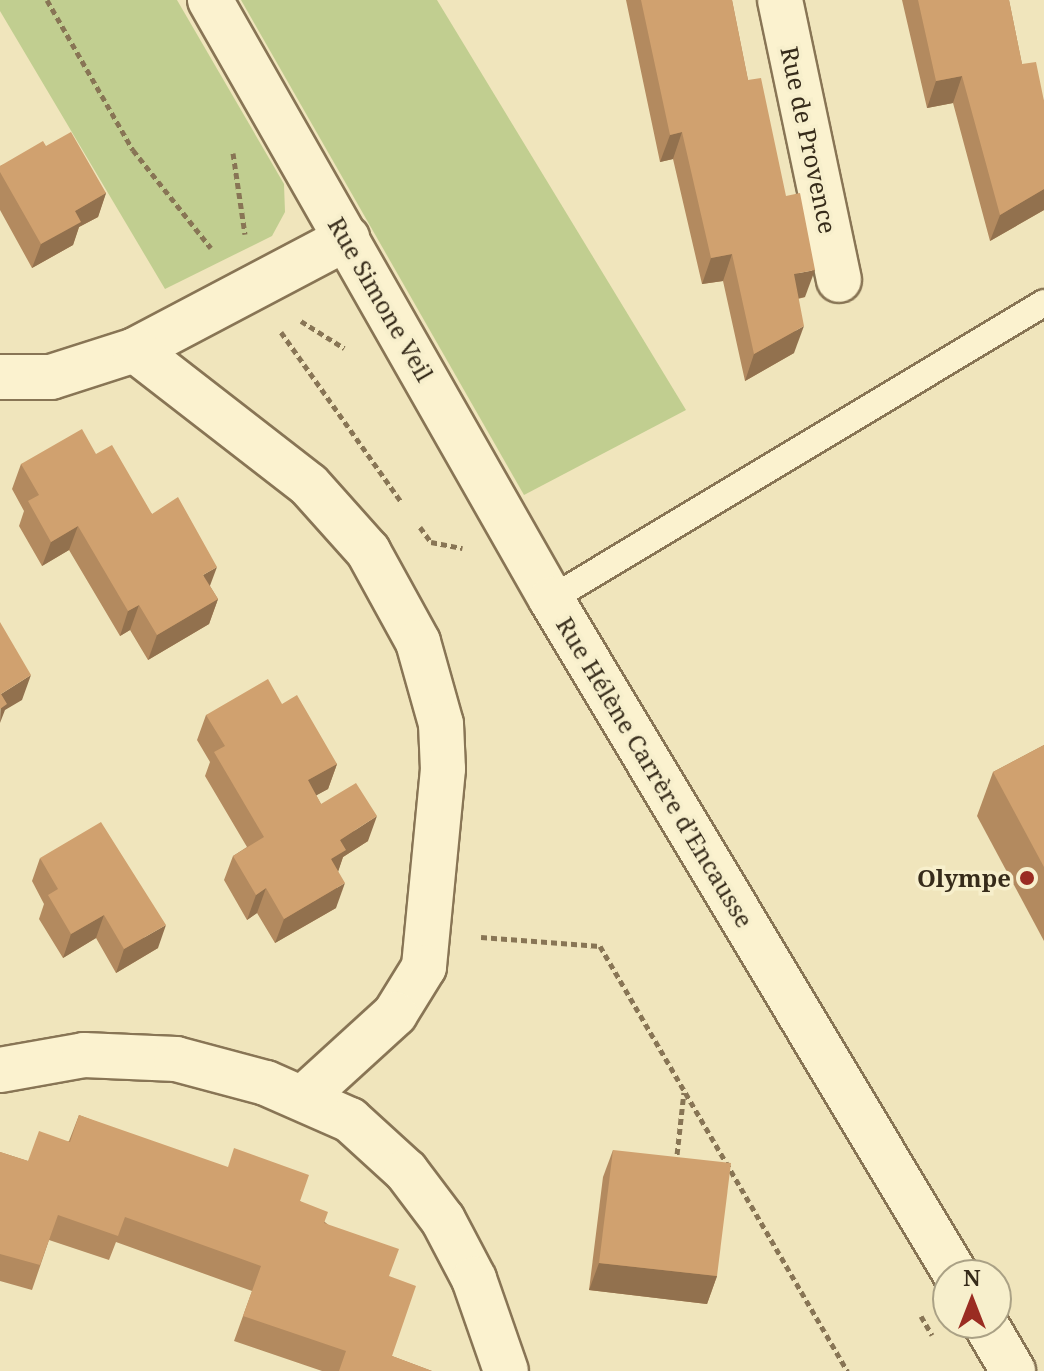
<!DOCTYPE html>
<html>
<head>
<meta charset="utf-8">
<style>
  body { margin:0 }
  #map { position:relative; width:1044px; height:1371px; overflow:hidden; background:#f0e5bc; font-family:"Noto Serif",serif }
  div>[style] { position:absolute }
  [style*='--x'] { left:calc(var(--x)*1px); top:calc(var(--y)*1px); width:calc(var(--w)*1px); rotate:calc(var(--a)*1deg) }
  .green>* { inset:0; background:#c1ce90 }
  .path>* { height:5px; margin-top:-2.5px; transform-origin:0; background:repeating-linear-gradient(90deg,#887555 0 6px,transparent 0 10px) }
  .roads { filter:drop-shadow(2px 0 #887555) drop-shadow(-2px 0 #887555) drop-shadow(0 2px #887555) drop-shadow(0 -2px #887555) }
  .lane>* { height:26px; margin:-13px; padding:0 13px; transform-origin:13px; border-radius:13px; background:#fbf2cf }
  .street>* { height:44px; margin:-22px; padding:0 22px; transform-origin:22px; border-radius:22px; background:#fbf2cf }
  .wall>* { inset:0; background:#b38a5f }
  .shaded-wall>* { inset:0; background:#92714e }
  .building>* { inset:0; background:#d0a16f }
  .dots>* { width:22px; height:22px; translate:-50% -50%; box-sizing:border-box; border:4px solid #f7efcc; border-radius:50% }
  span { translate:-50% -50%; white-space:nowrap; text-align:center; line-height:1.15; -webkit-text-stroke:7px #f7efcc; paint-order:stroke }
  .street-label { font-size:24px; color:#362b1a }
  .poi-label { font-size:24px; color:#362b1a; font-weight:700 }
  .right { translate:-100% -50%; text-align:right }
  .north { position:absolute; left:932px; top:1259px; width:80px; height:80px; box-sizing:border-box; background:#f7efcc; border:2px solid #aaa185; border-radius:50%; rotate:0deg; font-size:22px; font-weight:700; line-height:32px; text-align:center; color:#362b1a }
  .north::after { content:''; display:block; margin:auto; width:28px; height:36px; background:#9a2c22; clip-path:polygon(50% 0,100% 100%,50% 72%,0 100%) }
</style>
</head>
<body>
<div id="map">
  <div class="green">
    <i style="clip-path:polygon(0 0,177px 0,284px 184px,285px 212px,272px 236px,165px 289px,0 11px)"></i>
    <i style="clip-path:polygon(241px 0,437px 0,686px 410px,524px 495px)"></i>
  </div>
  <div class="path">
    <i style="--x:47;--y:0;--w:173;--a:60.2"></i>
    <i style="--x:133;--y:150;--w:125;--a:51.5"></i>
    <i style="--x:233;--y:153;--w:82;--a:81.6"></i>
    <i style="--x:301;--y:321;--w:51;--a:32.1"></i>
    <i style="--x:281;--y:332;--w:209;--a:54.7"></i>
    <i style="--x:420;--y:527;--w:19;--a:54"></i>
    <i style="--x:431;--y:542;--w:32;--a:11"></i>
    <i style="--x:481;--y:937;--w:119;--a:4.3"></i>
    <i style="--x:600;--y:946;--w:492;--a:59.8"></i>
    <i style="--x:676;--y:1164;--w:72;--a:-83.7"></i>
    <i style="--x:921;--y:1316;--w:22;--a:60"></i>
  </div>
  <div class="roads">
    <div class="lane">
      <i style="--x:551;--y:599;--w:575;--a:-30.98"></i>
    </div>
    <div class="street">
      <i style="--x:210;--y:0;--w:689;--a:60.35"></i>
      <i style="--x:551;--y:599;--w:788;--a:59.07"></i>
      <i style="--x:780;--y:0;--w:286;--a:78.1"></i>
      <i style="--x:135;--y:350;--w:240;--a:-27.8"></i>
      <i style="--x:0;--y:377;--w:51;--a:0"></i>
      <i style="--x:51;--y:377;--w:88;--a:-17.8"></i>
      <i style="--x:135;--y:350;--w:220;--a:37.8"></i>
      <i style="--x:309;--y:485;--w:89;--a:48.2"></i>
      <i style="--x:368;--y:551;--w:104;--a:61.2"></i>
      <i style="--x:418;--y:642;--w:85;--a:74.3"></i>
      <i style="--x:441;--y:724;--w:45;--a:87.5"></i>
      <i style="--x:443;--y:769;--w:199;--a:95.5"></i>
      <i style="--x:424;--y:967;--w:55;--a:121.7"></i>
      <i style="--x:395;--y:1014;--w:123;--a:137.6"></i>
      <i style="--x:0;--y:1070;--w:85;--a:-10.1"></i>
      <i style="--x:84;--y:1055;--w:92;--a:2.5"></i>
      <i style="--x:176;--y:1059;--w:93;--a:14.9"></i>
      <i style="--x:266;--y:1083;--w:92;--a:23.8"></i>
      <i style="--x:350;--y:1120;--w:76;--a:42.3"></i>
      <i style="--x:406;--y:1171;--w:61;--a:52.9"></i>
      <i style="--x:443;--y:1220;--w:67;--a:62.3"></i>
      <i style="--x:474;--y:1279;--w:97;--a:70.8"></i>
      <i style="--x:985;--y:1323;--w:56;--a:59.7"></i>
    </div>
  </div>
  <div class="wall">
    <i style="clip-path:polygon(626px 0,732px 0,748px 80px,805px 297px,798px 299px,794px 353px,745px 381px,723px 281px,702px 284px,673px 159px,660px 162px)"></i>
    <i style="clip-path:polygon(902px 0,1009px 0,1022px 64px,1044px 101px,1044px 210px,990px 241px,953px 103px,927px 108px)"></i>
    <i style="clip-path:polygon(46px 146px,106px 193px,98px 217px,79px 227px,73px 245px,32px 268px,0 210px,0 166px)"></i>
    <i style="clip-path:polygon(96px 454px,152px 514px,210px 586px,218px 599px,209px 624px,148px 660px,130px 630px,120px 636px,69px 550px,42px 566px,19px 526px,24px 511px,12px 489px,21px 464px)"></i>
    <i style="clip-path:polygon(282px 704px,337px 764px,328px 789px,316px 795px,321px 804px,368px 841px,343px 857px,338px 871px,336px 908px,275px 943px,257px 913px,247px 920px,224px 880px,233px 856px,247px 847px,205px 776px,210px 762px,197px 740px,206px 715px)"></i>
    <i style="clip-path:polygon(1044px 745px,1044px 941px,977px 816px,993px 772px)"></i>
    <i style="clip-path:polygon(40px 858px,158px 948px,116px 973px,96px 938px,63px 958px,39px 919px,44px 904px,32px 881px)"></i>
    <i style="clip-path:polygon(79px 1115px,300px 1201px,389px 1276px,392px 1356px,432px 1371px,322px 1371px,234px 1341px,252px 1291px,116px 1242px,109px 1260px,49px 1240px,32px 1290px,0 1281px,0 1152px,28px 1161px,69px 1141px)"></i>
    <i style="clip-path:polygon(613px 1150px,717px 1276px,707px 1304px,589px 1290px,603px 1177px)"></i>
  </div>
  <div class="shaded-wall">
    <i style="clip-path:polygon(962px 76px,953px 103px,927px 108px,936px 81px)"></i>
    <i style="clip-path:polygon(682px 132px,673px 159px,660px 162px,670px 135px)"></i>
    <i style="clip-path:polygon(1044px 189px,1044px 210px,990px 241px,1000px 215px)"></i>
    <i style="clip-path:polygon(106px 193px,98px 217px,79px 227px,73px 245px,32px 268px,41px 244px,75px 211px)"></i>
    <i style="clip-path:polygon(732px 254px,723px 281px,702px 284px,711px 258px)"></i>
    <i style="clip-path:polygon(815px 270px,805px 297px,784px 301px,794px 274px)"></i>
    <i style="clip-path:polygon(804px 326px,794px 353px,745px 381px,754px 354px)"></i>
    <i style="clip-path:polygon(78px 526px,69px 550px,42px 566px,51px 542px)"></i>
    <i style="clip-path:polygon(217px 567px,208px 591px,203px 575px)"></i>
    <i style="clip-path:polygon(218px 599px,209px 624px,148px 660px,157px 635px)"></i>
    <i style="clip-path:polygon(139px 605px,130px 630px,120px 636px,128px 611px)"></i>
    <i style="clip-path:polygon(31px 675px,22px 700px,5px 710px,0 723px,1px 694px)"></i>
    <i style="clip-path:polygon(337px 764px,328px 789px,299px 805px,308px 780px)"></i>
    <i style="clip-path:polygon(377px 816px,368px 841px,343px 857px,337px 875px,331px 859px,340px 840px)"></i>
    <i style="clip-path:polygon(345px 883px,336px 908px,275px 943px,284px 919px)"></i>
    <i style="clip-path:polygon(266px 888px,257px 913px,247px 920px,256px 895px)"></i>
    <i style="clip-path:polygon(104px 915px,96px 938px,63px 958px,71px 934px)"></i>
    <i style="clip-path:polygon(166px 925px,158px 948px,116px 973px,124px 949px)"></i>
    <i style="clip-path:polygon(599px 1263px,717px 1276px,707px 1304px,589px 1290px)"></i>
  </div>
  <div class="building">
    <i style="clip-path:polygon(641px 0,732px 0,748px 80px,761px 78px,786px 196px,800px 193px,815px 270px,794px 274px,804px 326px,754px 354px,732px 254px,711px 258px,682px 132px,670px 135px)"></i>
    <i style="clip-path:polygon(918px 0,1009px 0,1022px 64px,1036px 62px,1044px 101px,1044px 189px,1000px 215px,962px 76px,936px 81px)"></i>
    <i style="clip-path:polygon(71px 132px,106px 193px,75px 211px,81px 222px,41px 244px,0 172px,0 166px,43px 141px,46px 146px)"></i>
    <i style="clip-path:polygon(82px 429px,96px 454px,112px 445px,152px 514px,178px 497px,217px 567px,203px 575px,218px 599px,157px 635px,139px 605px,128px 611px,78px 526px,51px 542px,28px 501px,39px 495px,21px 464px)"></i>
    <i style="clip-path:polygon(0 622px,31px 675px,1px 694px,7px 704px,0 709px)"></i>
    <i style="clip-path:polygon(268px 679px,282px 704px,297px 695px,337px 764px,308px 780px,321px 804px,356px 783px,377px 816px,340px 840px,346px 850px,331px 859px,345px 883px,284px 919px,266px 888px,256px 895px,233px 856px,264px 837px,214px 752px,225px 746px,206px 715px)"></i>
    <i style="clip-path:polygon(1044px 745px,1044px 867px,993px 772px)"></i>
    <i style="clip-path:polygon(101px 822px,166px 925px,124px 949px,104px 915px,71px 934px,48px 895px,58px 889px,40px 858px)"></i>
    <i style="clip-path:polygon(79px 1115px,228px 1167px,234px 1148px,309px 1175px,300px 1201px,328px 1212px,324px 1223px,399px 1249px,389px 1276px,416px 1286px,392px 1356px,432px 1371px,339px 1371px,346px 1351px,243px 1316px,261px 1266px,125px 1217px,118px 1236px,58px 1215px,40px 1265px,0 1254px,0 1152px,28px 1161px,39px 1131px,70px 1142px)"></i>
    <i style="clip-path:polygon(613px 1150px,731px 1163px,717px 1276px,599px 1263px)"></i>
  </div>
  <div class="dots">
    <i style="left:1027px;top:878px;background:#9a2c22"></i>
  </div>
  <div class="street-label">
    <span style="left:809px;top:140px;rotate:78deg">Rue de Provence</span>
    <span style="left:381px;top:299px;rotate:60deg">Rue Simone Veil</span>
    <span style="left:655px;top:772px;rotate:59deg">Rue Hélène Carrère d’Encausse</span>
  </div>
  <div class="poi-label">
    <span class="right" style="left:1011px;top:878px">Olympe</span>
  </div>
  <div class="north">N</div>
</div>
</body>
</html>
